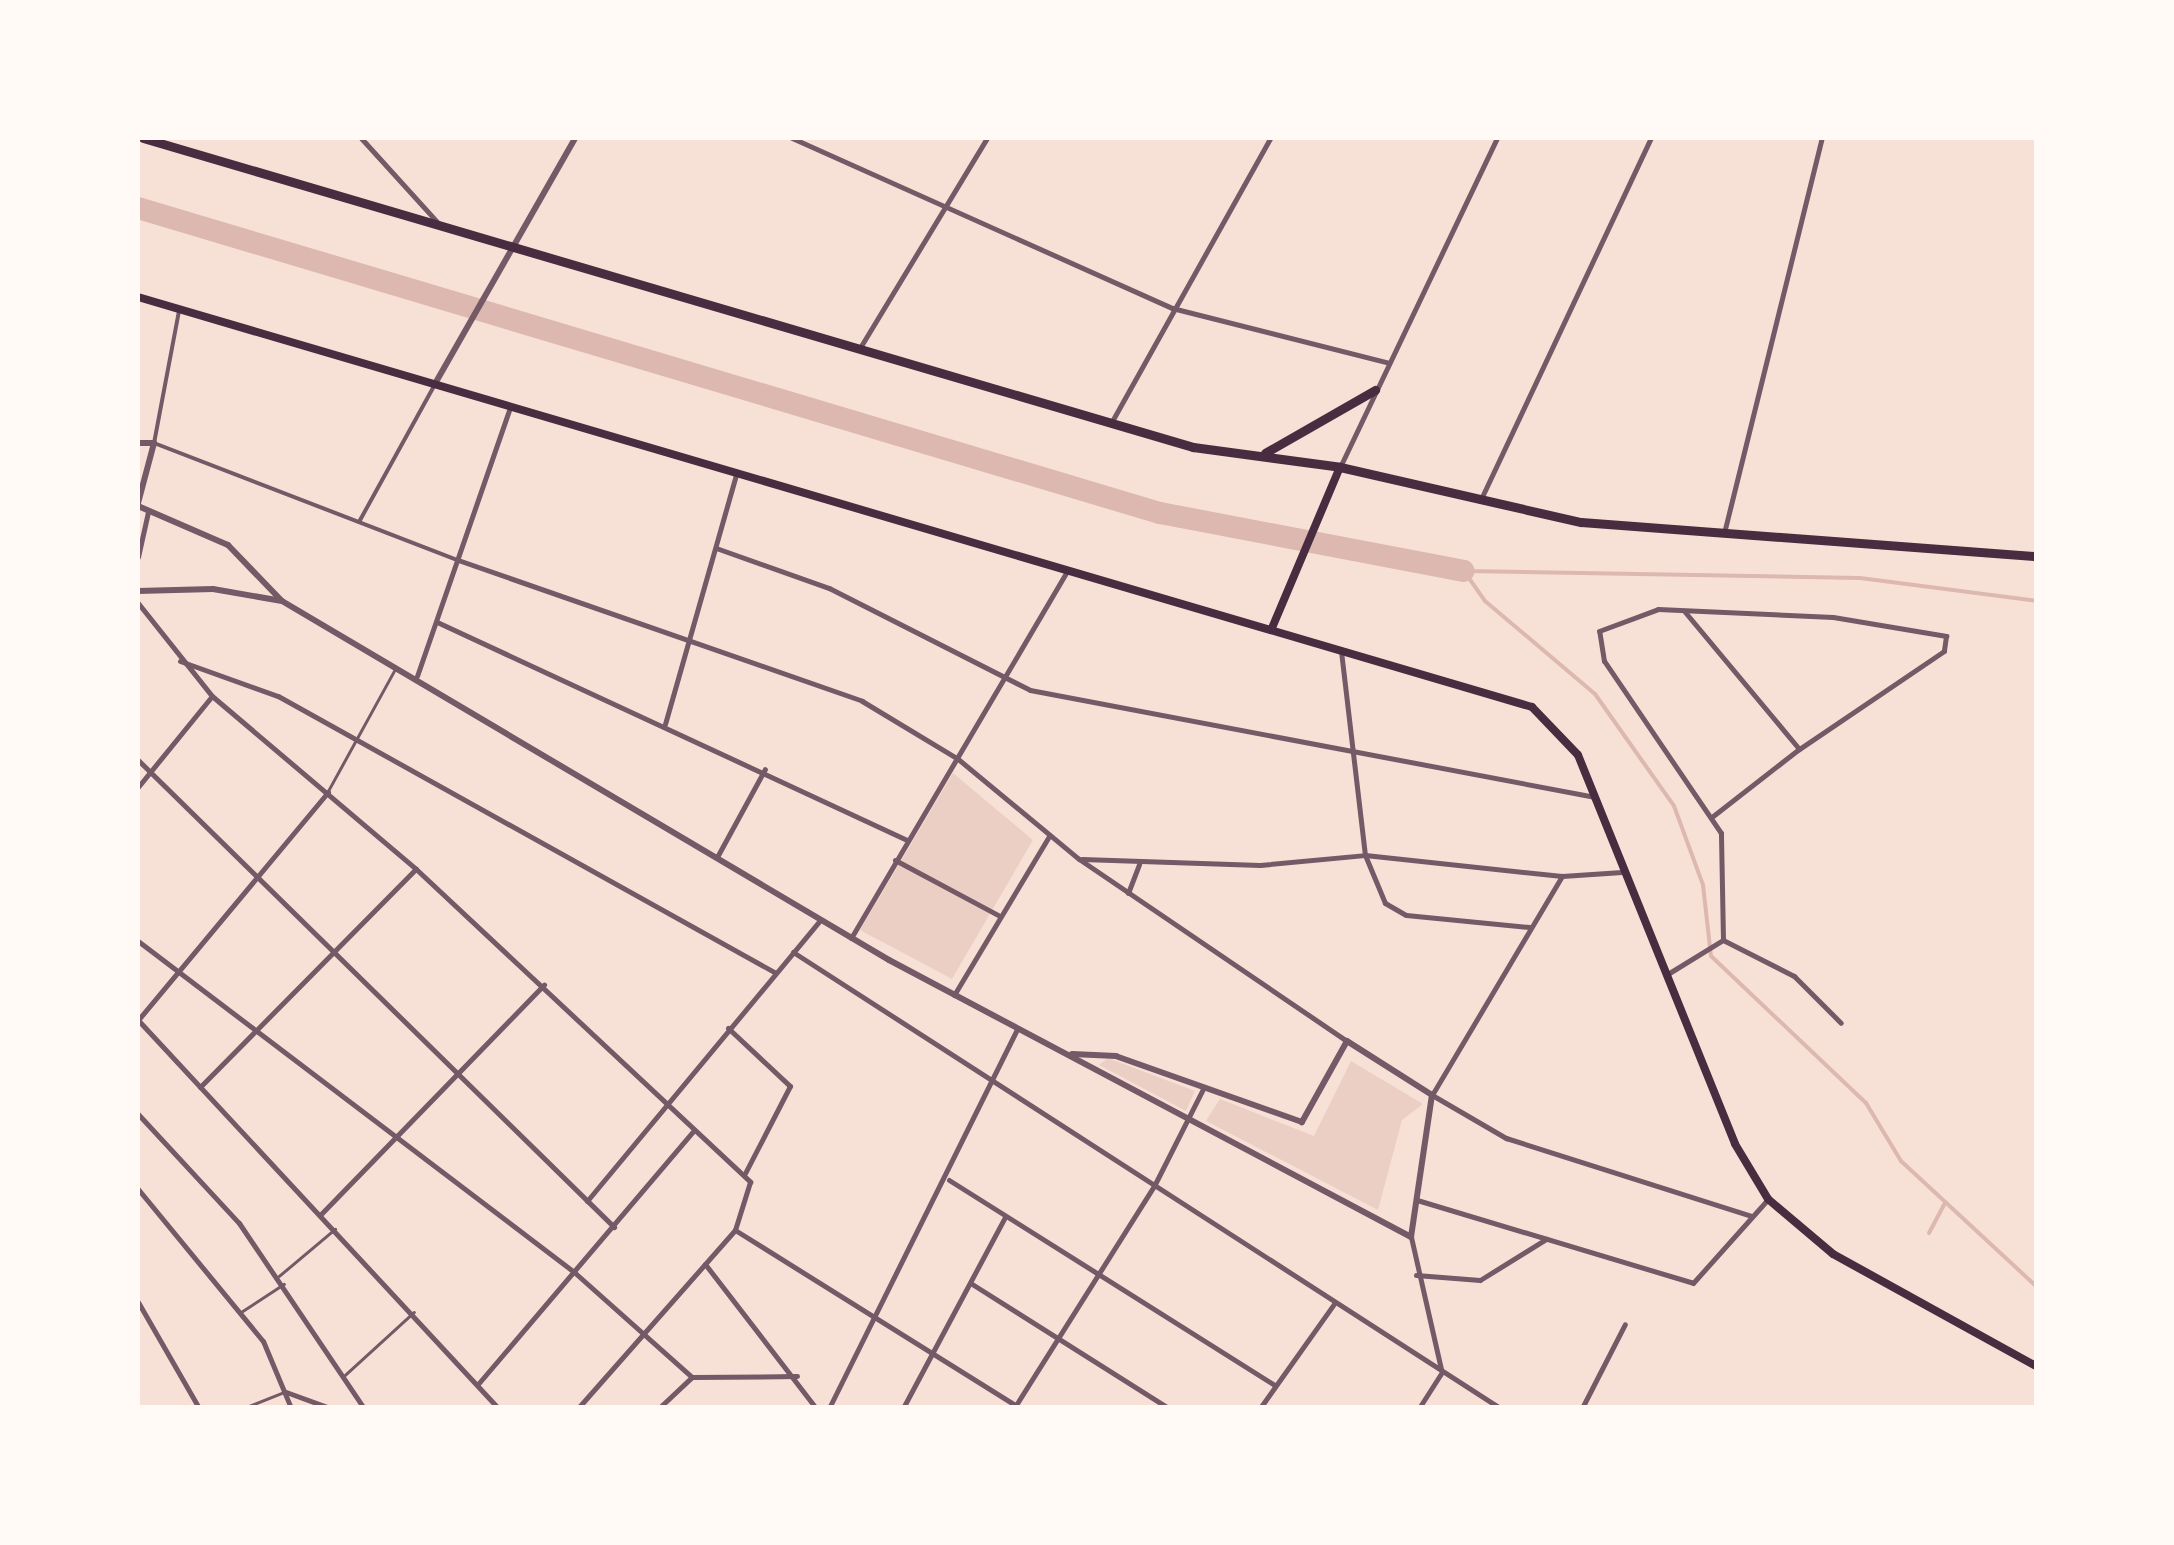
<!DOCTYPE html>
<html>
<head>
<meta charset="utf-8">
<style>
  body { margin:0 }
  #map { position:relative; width:2174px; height:1545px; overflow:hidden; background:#f7e1d7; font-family:"Fira Sans Condensed",sans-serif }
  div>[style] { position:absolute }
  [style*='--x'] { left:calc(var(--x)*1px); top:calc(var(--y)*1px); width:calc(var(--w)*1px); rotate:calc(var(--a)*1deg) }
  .green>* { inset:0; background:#ebcfc5 }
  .stream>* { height:4px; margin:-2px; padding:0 2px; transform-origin:2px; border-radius:2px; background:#dcb8b0 }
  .river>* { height:22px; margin:-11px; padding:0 11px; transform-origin:11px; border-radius:11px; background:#dcb8b0 }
  .service>* { height:2.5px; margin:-1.25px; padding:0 1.25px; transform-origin:1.25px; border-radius:1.25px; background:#755966 }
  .pedestrian>* { height:4px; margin:-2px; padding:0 2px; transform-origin:2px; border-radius:2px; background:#755966 }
  .minor>* { height:5px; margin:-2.5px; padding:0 2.5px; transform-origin:2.5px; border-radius:2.5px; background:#755966 }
  .tertiary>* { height:6px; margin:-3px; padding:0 3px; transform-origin:3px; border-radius:3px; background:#755966 }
  .secondary>* { height:8px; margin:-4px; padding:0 4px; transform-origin:4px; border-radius:4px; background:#4a2c40 }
  .primary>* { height:9px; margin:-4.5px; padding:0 4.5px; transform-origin:4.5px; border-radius:4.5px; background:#4a2c40 }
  span { translate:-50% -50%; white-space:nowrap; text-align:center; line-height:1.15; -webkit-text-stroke:9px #fffaf5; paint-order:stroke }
  .frame { position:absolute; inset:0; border:140px solid #fffaf5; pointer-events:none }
</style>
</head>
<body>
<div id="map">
  <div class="green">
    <i style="clip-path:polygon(953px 773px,1033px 840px,952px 979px,860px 930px)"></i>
    <i style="clip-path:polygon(1108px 1058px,1195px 1091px,1186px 1111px,1099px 1065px)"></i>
    <i style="clip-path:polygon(1351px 1061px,1423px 1104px,1402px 1120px,1378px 1210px,1206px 1121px,1220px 1099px,1314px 1136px)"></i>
  </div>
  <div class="stream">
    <i style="--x:1464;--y:571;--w:37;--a:55"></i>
    <i style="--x:1485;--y:601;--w:144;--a:40.2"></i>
    <i style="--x:1595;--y:694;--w:137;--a:54.8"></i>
    <i style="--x:1674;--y:806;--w:84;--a:69.8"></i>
    <i style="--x:1703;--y:885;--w:71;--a:83.6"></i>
    <i style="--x:1711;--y:956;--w:214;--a:43.5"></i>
    <i style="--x:1866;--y:1103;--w:68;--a:58.9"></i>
    <i style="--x:1901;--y:1161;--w:184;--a:42.8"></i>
    <i style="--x:1464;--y:571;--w:396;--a:1"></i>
    <i style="--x:1860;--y:578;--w:177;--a:7.4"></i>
    <i style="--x:1929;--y:1233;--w:34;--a:-62"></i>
  </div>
  <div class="river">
    <i style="--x:138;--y:208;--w:1067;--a:16.62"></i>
    <i style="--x:1160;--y:513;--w:309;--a:10.8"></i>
  </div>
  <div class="service">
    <i style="--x:328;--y:791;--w:137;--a:-61.2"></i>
    <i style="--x:279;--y:1276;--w:73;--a:-40"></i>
    <i style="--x:241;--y:1312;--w:51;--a:-33.1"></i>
    <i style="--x:345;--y:1375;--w:93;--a:-42.4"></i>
    <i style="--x:244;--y:1408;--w:43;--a:-21.8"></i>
  </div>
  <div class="pedestrian">
    <i style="--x:179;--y:311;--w:134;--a:100.7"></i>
    <i style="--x:154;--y:443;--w:326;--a:21.1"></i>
    <i style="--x:359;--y:522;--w:155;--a:-61.1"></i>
  </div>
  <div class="minor">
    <i style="--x:361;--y:138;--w:116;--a:47.8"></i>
    <i style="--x:792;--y:138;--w:416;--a:24.1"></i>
    <i style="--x:1172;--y:308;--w:224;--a:14.2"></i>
    <i style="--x:861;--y:346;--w:243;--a:-58.8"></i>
    <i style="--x:1111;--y:423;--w:326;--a:-60.8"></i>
    <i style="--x:1340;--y:467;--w:365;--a:-64.5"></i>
    <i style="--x:1480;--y:501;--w:401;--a:-64.8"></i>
    <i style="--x:1724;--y:533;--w:407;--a:-76.1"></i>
    <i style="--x:716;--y:548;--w:120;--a:19.5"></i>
    <i style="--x:829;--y:588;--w:225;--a:26.9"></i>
    <i style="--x:1030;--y:690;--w:575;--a:10.72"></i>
    <i style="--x:138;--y:557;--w:46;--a:-77.5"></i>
    <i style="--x:458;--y:560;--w:428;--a:19.2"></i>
    <i style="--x:862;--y:701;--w:112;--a:31.1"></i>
    <i style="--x:958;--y:759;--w:157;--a:39.6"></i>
    <i style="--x:1079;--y:859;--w:324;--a:34.2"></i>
    <i style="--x:138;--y:603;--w:119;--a:51.5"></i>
    <i style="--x:212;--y:696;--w:267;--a:40.3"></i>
    <i style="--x:416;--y:869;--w:458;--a:43.1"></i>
    <i style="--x:750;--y:1182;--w:50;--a:107.4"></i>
    <i style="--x:735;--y:1230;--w:237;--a:131.4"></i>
    <i style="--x:1685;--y:612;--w:178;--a:50.2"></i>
    <i style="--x:1799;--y:749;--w:109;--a:142.1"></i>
    <i style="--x:437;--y:622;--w:518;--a:24.88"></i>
    <i style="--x:1341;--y:651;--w:205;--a:83.3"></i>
    <i style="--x:1365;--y:855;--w:52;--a:67.4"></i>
    <i style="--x:1385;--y:903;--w:24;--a:30"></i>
    <i style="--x:1406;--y:915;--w:124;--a:5.6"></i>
    <i style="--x:180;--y:661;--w:104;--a:19.7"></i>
    <i style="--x:278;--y:696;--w:568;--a:29.09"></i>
    <i style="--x:417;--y:676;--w:285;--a:-70.9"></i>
    <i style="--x:665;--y:724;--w:262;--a:-74.1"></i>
    <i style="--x:138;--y:760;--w:667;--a:44.45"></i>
    <i style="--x:138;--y:787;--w:117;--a:-50.9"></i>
    <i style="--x:328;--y:792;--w:297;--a:129.8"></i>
    <i style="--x:138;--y:1020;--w:529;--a:47.14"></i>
    <i style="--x:717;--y:857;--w:100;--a:-61.4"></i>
    <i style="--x:1082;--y:859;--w:178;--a:1.9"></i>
    <i style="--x:1260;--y:865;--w:105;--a:-5.4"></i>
    <i style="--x:1365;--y:855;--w:198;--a:6.1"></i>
    <i style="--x:1562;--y:876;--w:60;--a:-3.8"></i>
    <i style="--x:895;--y:860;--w:117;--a:28.1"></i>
    <i style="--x:1562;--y:876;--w:255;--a:120.7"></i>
    <i style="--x:1432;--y:1095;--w:86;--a:30.2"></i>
    <i style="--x:1506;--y:1138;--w:258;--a:17.6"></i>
    <i style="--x:1128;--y:893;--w:31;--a:-69"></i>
    <i style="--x:851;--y:938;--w:427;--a:-59.5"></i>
    <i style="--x:1723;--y:940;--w:107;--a:-91.1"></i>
    <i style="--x:1721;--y:833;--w:208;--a:-124.2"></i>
    <i style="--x:1604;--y:661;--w:30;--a:-99"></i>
    <i style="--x:1599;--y:631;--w:63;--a:-20.4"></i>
    <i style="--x:1658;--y:609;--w:175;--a:2.6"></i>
    <i style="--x:1833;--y:617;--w:115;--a:9.5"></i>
    <i style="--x:1946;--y:636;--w:15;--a:98"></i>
    <i style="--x:1944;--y:651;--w:175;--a:145.9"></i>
    <i style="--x:1723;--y:940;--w:80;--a:26.9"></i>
    <i style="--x:1794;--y:976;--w:66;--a:45"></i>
    <i style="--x:138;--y:941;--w:547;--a:37.2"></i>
    <i style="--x:574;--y:1272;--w:158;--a:41.7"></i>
    <i style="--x:692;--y:1377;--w:105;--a:-0.5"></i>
    <i style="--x:793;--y:952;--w:841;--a:32.82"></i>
    <i style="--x:1666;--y:975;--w:67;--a:-31.6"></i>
    <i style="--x:954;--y:995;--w:185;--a:-59.1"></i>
    <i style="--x:728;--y:1028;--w:85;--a:43.1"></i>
    <i style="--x:790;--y:1086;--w:98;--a:117.3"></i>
    <i style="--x:200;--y:1087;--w:307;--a:-45.3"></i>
    <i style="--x:138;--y:1114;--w:149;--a:47.2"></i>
    <i style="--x:239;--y:1223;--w:223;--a:56"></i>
    <i style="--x:949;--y:1180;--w:385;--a:32.2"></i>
    <i style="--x:138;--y:1189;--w:197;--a:50.6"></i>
    <i style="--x:263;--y:1341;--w:73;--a:67.3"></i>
    <i style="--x:1417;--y:1200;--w:288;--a:16.7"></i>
    <i style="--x:1693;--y:1283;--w:113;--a:-48.2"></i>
    <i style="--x:587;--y:1201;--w:365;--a:-50.3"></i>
    <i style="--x:321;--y:1214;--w:320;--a:-45.8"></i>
    <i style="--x:735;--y:1230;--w:336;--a:32"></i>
    <i style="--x:1411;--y:1237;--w:135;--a:77.2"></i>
    <i style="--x:705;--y:1264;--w:182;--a:52.4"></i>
    <i style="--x:1416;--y:1275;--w:64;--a:4.5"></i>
    <i style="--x:1480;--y:1280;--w:78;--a:-31.8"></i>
    <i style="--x:972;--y:1284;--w:232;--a:32.3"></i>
    <i style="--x:138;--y:1302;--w:122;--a:60.1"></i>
    <i style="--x:478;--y:1384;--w:333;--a:-49.6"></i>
    <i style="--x:286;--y:1392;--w:47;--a:20"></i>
    <i style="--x:1016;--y:1405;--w:259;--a:-57.8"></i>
    <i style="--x:1154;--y:1186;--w:109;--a:-63.2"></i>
    <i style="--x:659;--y:1408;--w:45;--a:-43.2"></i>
    <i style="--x:829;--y:1408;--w:424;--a:-63.6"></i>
    <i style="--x:903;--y:1408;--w:217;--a:-61.9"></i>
    <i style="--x:1260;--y:1408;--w:128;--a:-54.6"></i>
    <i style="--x:1419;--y:1408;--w:43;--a:-57.4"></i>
    <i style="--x:1582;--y:1408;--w:94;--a:-62.9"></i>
  </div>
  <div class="tertiary">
    <i style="--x:436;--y:382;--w:281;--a:-60.3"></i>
    <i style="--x:138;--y:443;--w:16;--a:0"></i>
    <i style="--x:154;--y:443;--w:62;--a:104.9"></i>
    <i style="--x:138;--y:506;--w:98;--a:23.4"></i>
    <i style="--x:228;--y:545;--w:76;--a:46.1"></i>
    <i style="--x:138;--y:591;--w:75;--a:-1.5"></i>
    <i style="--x:213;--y:589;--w:70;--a:9.9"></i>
    <i style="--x:282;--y:601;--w:705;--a:30.6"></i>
    <i style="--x:889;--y:960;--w:591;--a:27.95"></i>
    <i style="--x:1411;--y:1237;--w:144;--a:-81.6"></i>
    <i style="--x:1432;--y:1095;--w:101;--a:-147.6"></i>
    <i style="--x:1347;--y:1041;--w:93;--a:119.1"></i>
    <i style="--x:1302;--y:1122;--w:197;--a:-160.5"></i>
    <i style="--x:1116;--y:1056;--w:44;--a:-177.4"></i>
  </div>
  <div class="secondary">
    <i style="--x:138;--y:297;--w:1453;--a:16.39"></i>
    <i style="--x:1532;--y:707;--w:66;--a:46.2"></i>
    <i style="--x:1578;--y:755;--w:419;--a:68"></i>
    <i style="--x:1735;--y:1144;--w:64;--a:59"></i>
    <i style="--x:1768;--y:1199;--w:85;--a:40.2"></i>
    <i style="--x:1833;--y:1254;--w:232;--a:28.9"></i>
    <i style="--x:1272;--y:628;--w:175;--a:-67.1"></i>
  </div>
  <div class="primary">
    <i style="--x:143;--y:138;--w:1095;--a:16.4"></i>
    <i style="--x:1193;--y:447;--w:148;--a:7.7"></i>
    <i style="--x:1340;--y:467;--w:247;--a:12.9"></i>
    <i style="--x:1581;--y:522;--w:456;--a:4.3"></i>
    <i style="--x:1265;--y:453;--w:127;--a:-29.8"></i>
  </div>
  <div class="frame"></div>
</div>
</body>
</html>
